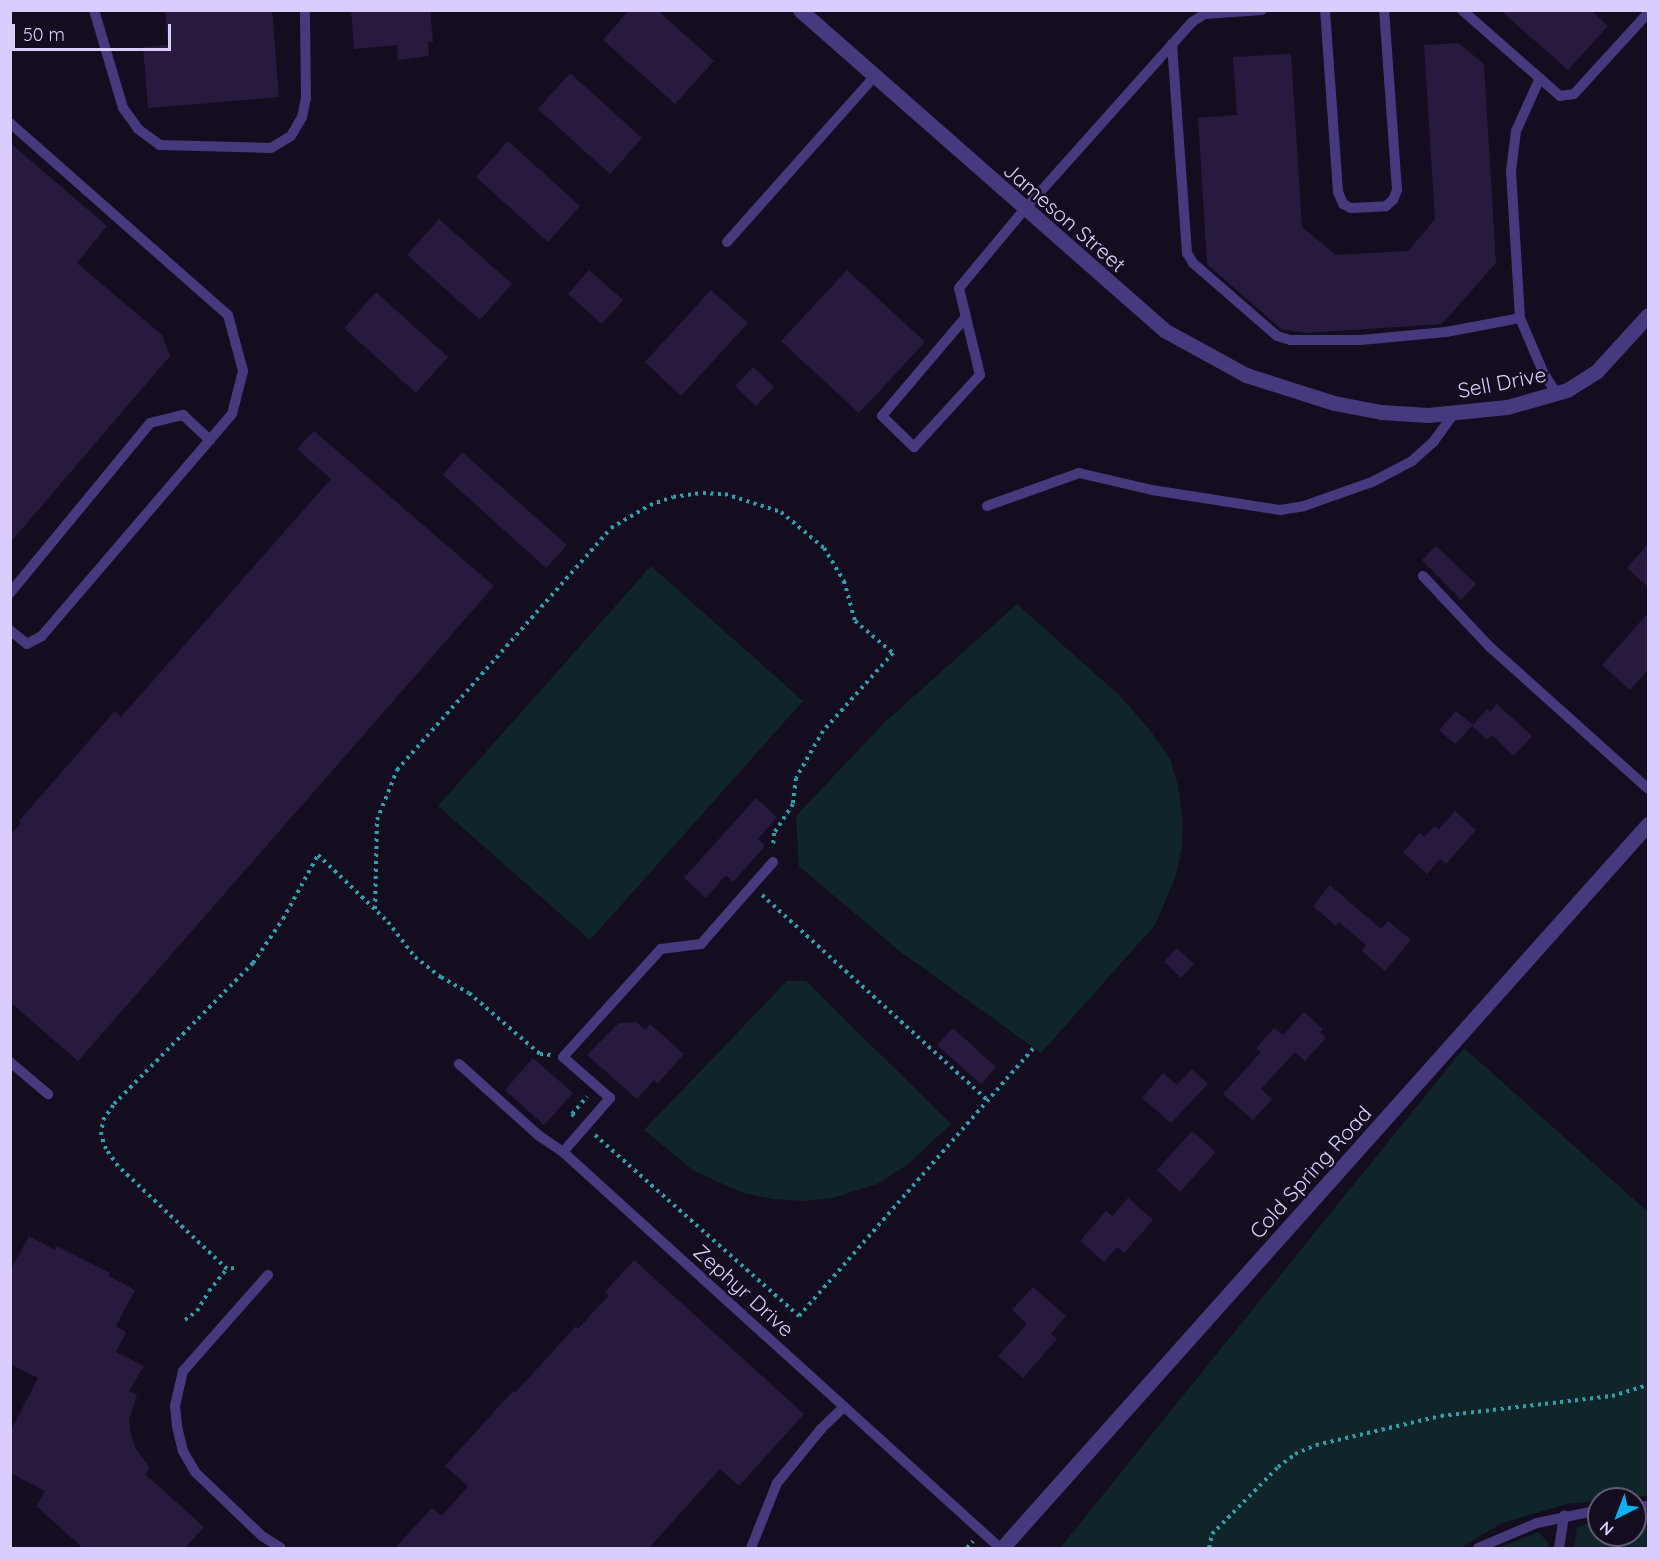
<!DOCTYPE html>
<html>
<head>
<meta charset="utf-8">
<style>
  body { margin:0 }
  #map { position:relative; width:1659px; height:1559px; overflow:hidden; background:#130d1f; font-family:Quicksand,sans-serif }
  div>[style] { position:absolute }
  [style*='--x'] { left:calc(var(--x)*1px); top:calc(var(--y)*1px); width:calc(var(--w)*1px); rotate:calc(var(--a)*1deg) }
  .green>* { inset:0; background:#102529 }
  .building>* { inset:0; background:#281a3f }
  .path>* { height:4px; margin-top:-2px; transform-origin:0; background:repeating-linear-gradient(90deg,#31a0ad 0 3px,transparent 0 7.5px) }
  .service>* { height:10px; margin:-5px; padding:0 5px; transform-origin:5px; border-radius:5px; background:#47397d }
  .minor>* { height:15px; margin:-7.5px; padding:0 7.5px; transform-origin:7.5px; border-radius:7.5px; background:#47397d }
  .tertiary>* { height:15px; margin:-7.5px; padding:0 7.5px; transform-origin:7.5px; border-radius:7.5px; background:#47397d }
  span { translate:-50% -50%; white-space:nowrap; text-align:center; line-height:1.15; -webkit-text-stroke:5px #130d1f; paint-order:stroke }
  .street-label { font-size:21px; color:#dacdfe }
  .frame { position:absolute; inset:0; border:12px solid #dacdfe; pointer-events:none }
  .north { position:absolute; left:1587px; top:1487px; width:60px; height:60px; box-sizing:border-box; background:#130d1f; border:2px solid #635a78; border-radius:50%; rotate:222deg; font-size:16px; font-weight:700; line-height:24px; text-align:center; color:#dacdfe }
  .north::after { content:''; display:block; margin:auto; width:21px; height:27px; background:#07b0ef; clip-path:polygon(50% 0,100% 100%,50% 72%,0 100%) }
  .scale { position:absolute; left:12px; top:24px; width:159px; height:27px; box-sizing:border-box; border:3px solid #dacdfe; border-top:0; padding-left:8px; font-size:18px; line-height:21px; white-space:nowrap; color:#dacdfe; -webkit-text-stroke:4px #130d1f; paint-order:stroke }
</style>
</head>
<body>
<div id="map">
  <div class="green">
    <i style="clip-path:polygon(651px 566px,803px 701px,590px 940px,438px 806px)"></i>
    <i style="clip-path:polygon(1017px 604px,1119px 695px,1149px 729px,1170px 759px,1178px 786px,1183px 823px,1182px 848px,1175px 878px,1155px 925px,1041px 1053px,898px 950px,799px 866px,796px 816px,884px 723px)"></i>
    <i style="clip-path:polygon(787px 981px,806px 981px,951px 1124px,907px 1165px,877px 1184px,832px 1198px,804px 1201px,773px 1199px,743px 1193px,694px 1171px,644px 1130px)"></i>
    <i style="clip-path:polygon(1464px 1048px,1648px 1212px,1648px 1496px,1567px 1504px,1502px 1523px,1460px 1548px,1060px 1548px)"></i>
    <i style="clip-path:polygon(1648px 1512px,1648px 1548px,1574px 1548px,1577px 1527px,1599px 1520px,1599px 1535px,1635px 1535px,1635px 1514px)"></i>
    <i style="clip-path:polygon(1538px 1532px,1548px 1542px,1548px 1548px,1498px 1548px)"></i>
  </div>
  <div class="building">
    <i style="clip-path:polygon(165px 10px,272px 10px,279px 97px,148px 108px,143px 47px,168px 45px)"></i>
    <i style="clip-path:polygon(351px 10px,430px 10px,433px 42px,428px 42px,429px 56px,398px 60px,397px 45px,354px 49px)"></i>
    <i style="clip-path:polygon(629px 10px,657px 10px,714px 61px,675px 104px,603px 40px)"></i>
    <i style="clip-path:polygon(1500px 10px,1591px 10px,1608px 26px,1568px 70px)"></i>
    <i style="clip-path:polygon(1458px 43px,1484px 64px,1496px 263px,1442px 324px,1307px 333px,1281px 329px,1207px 264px,1198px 118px,1237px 115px,1233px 57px,1291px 54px,1302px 227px,1336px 255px,1408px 251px,1435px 219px,1424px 45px)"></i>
    <i style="clip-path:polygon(570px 73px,642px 138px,610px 174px,538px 109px)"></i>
    <i style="clip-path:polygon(508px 141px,580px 206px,548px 242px,476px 177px)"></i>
    <i style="clip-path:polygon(10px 143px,107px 226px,77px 263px,162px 335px,170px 356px,10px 543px)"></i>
    <i style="clip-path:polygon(439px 219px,512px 284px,480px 320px,407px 255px)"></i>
    <i style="clip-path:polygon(589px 270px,623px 300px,602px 324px,568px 294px)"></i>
    <i style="clip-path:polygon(847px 270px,925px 342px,859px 413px,781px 341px)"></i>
    <i style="clip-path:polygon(711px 290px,748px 323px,681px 396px,645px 362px)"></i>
    <i style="clip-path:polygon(376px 292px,448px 357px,416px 393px,344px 328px)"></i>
    <i style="clip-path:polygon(753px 367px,774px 387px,756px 406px,735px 386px)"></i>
    <i style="clip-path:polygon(314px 431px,494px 586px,78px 1061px,10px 1002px,10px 836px,21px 823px,19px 821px,115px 711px,121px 717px,331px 479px,297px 449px)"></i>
    <i style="clip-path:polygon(462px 452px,567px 545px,546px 568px,443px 475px)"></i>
    <i style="clip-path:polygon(1648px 544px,1648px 587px,1627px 568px)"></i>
    <i style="clip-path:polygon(1436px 546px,1476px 584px,1461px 600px,1422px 560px)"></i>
    <i style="clip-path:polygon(1648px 613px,1648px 670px,1630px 690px,1602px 665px)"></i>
    <i style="clip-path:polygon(1497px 704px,1532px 736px,1514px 756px,1492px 735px,1487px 740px,1472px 726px,1487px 709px,1490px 712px)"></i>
    <i style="clip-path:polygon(1456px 711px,1473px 725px,1455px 744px,1439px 730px)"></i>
    <i style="clip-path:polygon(756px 798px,777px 817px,758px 839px,765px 846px,733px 882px,726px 875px,706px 898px,684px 878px)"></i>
    <i style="clip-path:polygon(1455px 811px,1476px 830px,1446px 864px,1440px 859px,1427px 874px,1403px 852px,1420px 833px,1424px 837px,1435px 826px,1439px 829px)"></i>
    <i style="clip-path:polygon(1330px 885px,1381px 929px,1388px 921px,1411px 940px,1385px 971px,1362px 951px,1366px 945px,1339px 922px,1336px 926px,1313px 906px)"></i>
    <i style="clip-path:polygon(1177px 948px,1194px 964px,1181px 978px,1164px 962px)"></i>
    <i style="clip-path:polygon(1304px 1012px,1323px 1029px,1320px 1032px,1326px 1038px,1305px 1061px,1295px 1052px,1261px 1089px,1272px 1099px,1253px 1120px,1223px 1094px,1261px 1052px,1256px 1048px,1274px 1028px,1283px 1035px)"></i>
    <i style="clip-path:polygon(636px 1022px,645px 1030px,650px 1024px,684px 1054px,658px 1083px,654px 1080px,637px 1099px,587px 1055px,619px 1023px)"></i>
    <i style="clip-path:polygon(953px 1028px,996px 1067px,981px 1084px,937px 1045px)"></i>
    <i style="clip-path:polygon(533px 1058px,573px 1093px,544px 1125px,505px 1090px)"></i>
    <i style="clip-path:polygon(1192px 1069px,1208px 1084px,1171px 1123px,1142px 1098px,1163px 1073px,1177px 1085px)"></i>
    <i style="clip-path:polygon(1192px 1131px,1216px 1152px,1180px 1192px,1157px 1170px)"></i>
    <i style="clip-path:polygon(1128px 1198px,1153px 1220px,1124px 1253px,1117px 1247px,1104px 1262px,1080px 1241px,1106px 1211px,1112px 1216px)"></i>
    <i style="clip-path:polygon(29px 1236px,55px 1250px,57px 1246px,110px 1273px,109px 1276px,135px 1290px,116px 1326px,126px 1332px,116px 1352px,144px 1366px,129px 1391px,137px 1395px,129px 1420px,131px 1436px,136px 1449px,150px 1468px,145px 1474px,204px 1527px,185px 1548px,83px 1548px,36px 1506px,45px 1491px,10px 1473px,10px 1432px,38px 1378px,10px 1364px,10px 1271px)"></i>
    <i style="clip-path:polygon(634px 1260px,804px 1414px,739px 1486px,720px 1469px,649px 1548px,395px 1548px,432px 1508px,442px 1516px,468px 1486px,445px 1466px,513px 1391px,515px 1393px,576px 1326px,578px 1329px,609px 1295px,605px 1292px)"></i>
    <i style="clip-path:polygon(1033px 1287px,1066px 1316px,1051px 1334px,1057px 1339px,1023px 1378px,998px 1356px,1027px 1324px,1012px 1310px)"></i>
  </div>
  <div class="path">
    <i style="--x:762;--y:895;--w:306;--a:42.3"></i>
    <i style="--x:375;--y:909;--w:89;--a:-88.7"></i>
    <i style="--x:377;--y:820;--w:54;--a:-68.2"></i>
    <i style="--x:397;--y:770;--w:323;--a:-48.5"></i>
    <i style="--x:611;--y:528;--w:45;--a:-30.5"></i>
    <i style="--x:650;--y:505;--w:24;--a:-19"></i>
    <i style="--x:673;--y:497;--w:30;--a:-8"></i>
    <i style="--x:703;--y:493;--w:22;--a:3"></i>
    <i style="--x:725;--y:494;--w:59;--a:17.8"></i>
    <i style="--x:781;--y:512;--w:56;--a:39.9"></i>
    <i style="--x:824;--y:548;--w:39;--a:59"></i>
    <i style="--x:844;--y:581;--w:41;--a:74.6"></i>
    <i style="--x:855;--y:621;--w:50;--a:40.1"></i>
    <i style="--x:893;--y:653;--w:105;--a:131.9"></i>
    <i style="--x:823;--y:731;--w:54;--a:119.9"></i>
    <i style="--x:796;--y:778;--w:26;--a:97"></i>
    <i style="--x:793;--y:804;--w:35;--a:123"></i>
    <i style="--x:774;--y:833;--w:14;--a:94"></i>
    <i style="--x:574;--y:1116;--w:3;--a:-135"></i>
    <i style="--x:572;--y:1114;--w:23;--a:-49"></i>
    <i style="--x:595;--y:1135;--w:273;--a:41.6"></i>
    <i style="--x:799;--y:1316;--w:356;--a:-48.8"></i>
    <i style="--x:234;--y:1268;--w:7;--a:172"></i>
    <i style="--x:227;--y:1269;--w:150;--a:-136.6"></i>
    <i style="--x:118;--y:1166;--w:21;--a:-125"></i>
    <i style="--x:106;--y:1149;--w:15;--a:-110"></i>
    <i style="--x:101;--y:1135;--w:15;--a:-82"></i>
    <i style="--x:103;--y:1120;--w:19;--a:-55"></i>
    <i style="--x:114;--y:1104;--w:198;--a:-45.4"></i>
    <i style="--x:253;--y:963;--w:53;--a:-55.7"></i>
    <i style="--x:283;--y:919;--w:73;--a:-61.3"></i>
    <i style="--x:318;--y:855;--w:97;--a:43.7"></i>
    <i style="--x:388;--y:922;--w:44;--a:52.4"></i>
    <i style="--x:415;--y:957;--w:33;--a:38"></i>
    <i style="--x:441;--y:977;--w:32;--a:30"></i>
    <i style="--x:469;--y:993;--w:94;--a:40.7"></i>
    <i style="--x:540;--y:1054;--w:11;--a:5"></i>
    <i style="--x:185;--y:1320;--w:15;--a:-37"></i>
    <i style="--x:197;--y:1311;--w:23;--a:-59"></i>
    <i style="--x:209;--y:1291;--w:28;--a:-51"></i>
    <i style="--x:967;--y:1548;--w:9;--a:-49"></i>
    <i style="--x:1209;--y:1548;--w:14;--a:-78"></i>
    <i style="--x:1212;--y:1534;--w:94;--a:-45.4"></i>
    <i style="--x:1278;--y:1467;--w:21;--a:-37"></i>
    <i style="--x:1295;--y:1454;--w:23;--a:-23"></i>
    <i style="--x:1316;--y:1445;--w:128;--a:-13.1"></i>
    <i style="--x:1441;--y:1416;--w:172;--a:-6.7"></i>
    <i style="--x:1612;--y:1396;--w:38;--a:-17"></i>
  </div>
  <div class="service">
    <i style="--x:94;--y:10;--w:102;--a:73.5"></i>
    <i style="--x:123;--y:108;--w:26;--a:54"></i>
    <i style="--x:138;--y:129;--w:27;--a:36"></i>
    <i style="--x:160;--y:145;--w:111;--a:1.5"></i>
    <i style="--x:271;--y:148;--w:23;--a:-31"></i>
    <i style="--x:291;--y:136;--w:22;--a:-60"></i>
    <i style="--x:302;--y:117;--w:19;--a:-78"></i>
    <i style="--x:306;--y:98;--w:88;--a:-90.7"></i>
    <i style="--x:1325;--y:10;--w:182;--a:85.9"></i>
    <i style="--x:1338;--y:192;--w:13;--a:67"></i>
    <i style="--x:1343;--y:204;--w:9;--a:27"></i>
    <i style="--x:1351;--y:208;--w:35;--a:-3"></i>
    <i style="--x:1386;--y:206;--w:9;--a:-41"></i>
    <i style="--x:1393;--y:200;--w:11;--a:-68"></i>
    <i style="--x:1397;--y:190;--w:180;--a:-94.1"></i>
    <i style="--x:1462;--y:10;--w:130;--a:41.3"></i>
    <i style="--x:1560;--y:96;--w:14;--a:-8"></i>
    <i style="--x:1574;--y:94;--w:110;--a:-47.6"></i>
    <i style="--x:1172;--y:44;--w:210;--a:85.9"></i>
    <i style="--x:1187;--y:253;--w:12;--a:59"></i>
    <i style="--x:1193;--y:263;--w:111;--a:41"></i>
    <i style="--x:1277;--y:336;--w:14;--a:17"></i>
    <i style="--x:1290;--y:340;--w:71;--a:0"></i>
    <i style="--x:1361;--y:340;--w:85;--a:-5.4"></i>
    <i style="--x:1446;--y:332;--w:75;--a:-10.7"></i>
    <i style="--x:1540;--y:78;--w:58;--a:114.4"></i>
    <i style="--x:1516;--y:131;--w:40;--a:97.1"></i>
    <i style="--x:1511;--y:171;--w:147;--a:86.5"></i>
    <i style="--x:1520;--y:318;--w:59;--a:66.9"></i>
    <i style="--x:1543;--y:372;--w:26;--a:58"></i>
    <i style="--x:10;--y:123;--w:290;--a:41.4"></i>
    <i style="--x:228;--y:315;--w:58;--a:75"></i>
    <i style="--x:243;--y:371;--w:44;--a:104.3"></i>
    <i style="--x:232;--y:414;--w:292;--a:130.6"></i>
    <i style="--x:42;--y:636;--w:17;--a:152"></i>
    <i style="--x:27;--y:644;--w:22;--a:-141"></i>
    <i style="--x:727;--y:242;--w:221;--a:-48.3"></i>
    <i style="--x:965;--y:318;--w:128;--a:130.3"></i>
    <i style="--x:882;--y:416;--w:45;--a:44.1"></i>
    <i style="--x:914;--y:447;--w:98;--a:-47.5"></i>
    <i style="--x:980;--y:375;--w:89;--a:-103.6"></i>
    <i style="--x:959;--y:288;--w:102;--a:-50.2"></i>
    <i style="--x:1024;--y:210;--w:252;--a:-48.2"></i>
    <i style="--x:1192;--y:22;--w:15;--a:-32"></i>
    <i style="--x:1205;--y:14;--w:57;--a:-4"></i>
    <i style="--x:987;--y:506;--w:98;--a:-19.7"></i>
    <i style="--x:1079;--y:473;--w:75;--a:13.1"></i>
    <i style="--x:1152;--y:490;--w:130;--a:8.9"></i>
    <i style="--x:1280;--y:510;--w:24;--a:-9"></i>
    <i style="--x:1304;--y:506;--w:72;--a:-19.4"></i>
    <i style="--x:1372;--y:482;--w:45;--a:-27.7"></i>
    <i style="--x:1412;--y:461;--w:30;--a:-42"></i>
    <i style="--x:1434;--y:441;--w:34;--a:-54"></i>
    <i style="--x:1423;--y:576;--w:98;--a:46.7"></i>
    <i style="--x:1490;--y:647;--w:212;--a:41.9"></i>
    <i style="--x:10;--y:593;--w:220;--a:-50.5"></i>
    <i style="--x:150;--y:423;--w:34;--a:-14"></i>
    <i style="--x:183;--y:415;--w:37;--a:43"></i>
    <i style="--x:10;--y:1062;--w:50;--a:40.1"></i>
    <i style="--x:459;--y:1064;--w:106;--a:41.9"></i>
    <i style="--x:538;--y:1135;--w:30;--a:34"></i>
    <i style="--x:563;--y:1152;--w:590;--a:42.18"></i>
    <i style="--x:563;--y:1152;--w:72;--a:-49"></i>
    <i style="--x:610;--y:1098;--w:62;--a:-138.9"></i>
    <i style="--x:563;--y:1057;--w:146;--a:-47.8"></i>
    <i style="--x:661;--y:949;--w:40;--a:-7.1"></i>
    <i style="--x:701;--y:944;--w:109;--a:-48.7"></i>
    <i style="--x:268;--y:1275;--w:128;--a:131.5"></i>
    <i style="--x:183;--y:1371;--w:36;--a:103"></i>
    <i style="--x:175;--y:1406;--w:20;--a:84"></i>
    <i style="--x:177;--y:1426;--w:26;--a:77"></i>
    <i style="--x:183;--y:1451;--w:24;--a:60"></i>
    <i style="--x:195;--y:1472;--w:93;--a:43.7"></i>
    <i style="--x:262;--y:1536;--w:22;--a:32"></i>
    <i style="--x:1635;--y:1506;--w:13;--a:0"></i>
    <i style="--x:751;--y:1548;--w:70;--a:-68.2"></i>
    <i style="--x:777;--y:1483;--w:70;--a:-50.8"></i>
    <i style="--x:821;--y:1429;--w:32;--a:-44"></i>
    <i style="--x:1478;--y:1548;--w:64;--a:-23"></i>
    <i style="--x:1537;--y:1523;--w:63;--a:-11.8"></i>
    <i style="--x:1559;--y:1548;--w:33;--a:-81"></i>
  </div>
  <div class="minor">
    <i style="--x:800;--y:10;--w:485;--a:41.3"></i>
    <i style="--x:1164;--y:330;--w:94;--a:28.8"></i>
    <i style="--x:1246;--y:375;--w:92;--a:17.7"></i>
    <i style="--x:1334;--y:403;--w:48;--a:10.8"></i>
    <i style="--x:1381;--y:412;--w:47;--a:3.7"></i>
    <i style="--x:1428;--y:415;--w:79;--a:-5.8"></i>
    <i style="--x:1507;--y:407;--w:62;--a:-15.8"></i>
    <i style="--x:1567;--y:390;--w:34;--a:-32"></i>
    <i style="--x:1596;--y:372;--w:77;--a:-47.6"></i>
  </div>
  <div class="tertiary">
    <i style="--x:1002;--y:1548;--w:970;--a:-48.26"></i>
  </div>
  <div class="street-label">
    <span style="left:1065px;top:217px;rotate:41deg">Jameson Street</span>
    <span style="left:1502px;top:382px;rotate:-11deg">Sell Drive</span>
    <span style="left:1310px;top:1172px;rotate:-48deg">Cold Spring Road</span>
    <span style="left:744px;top:1290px;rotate:42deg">Zephyr Drive</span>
  </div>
  <div class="frame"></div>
  <div class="north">N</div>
  <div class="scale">50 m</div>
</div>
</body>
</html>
